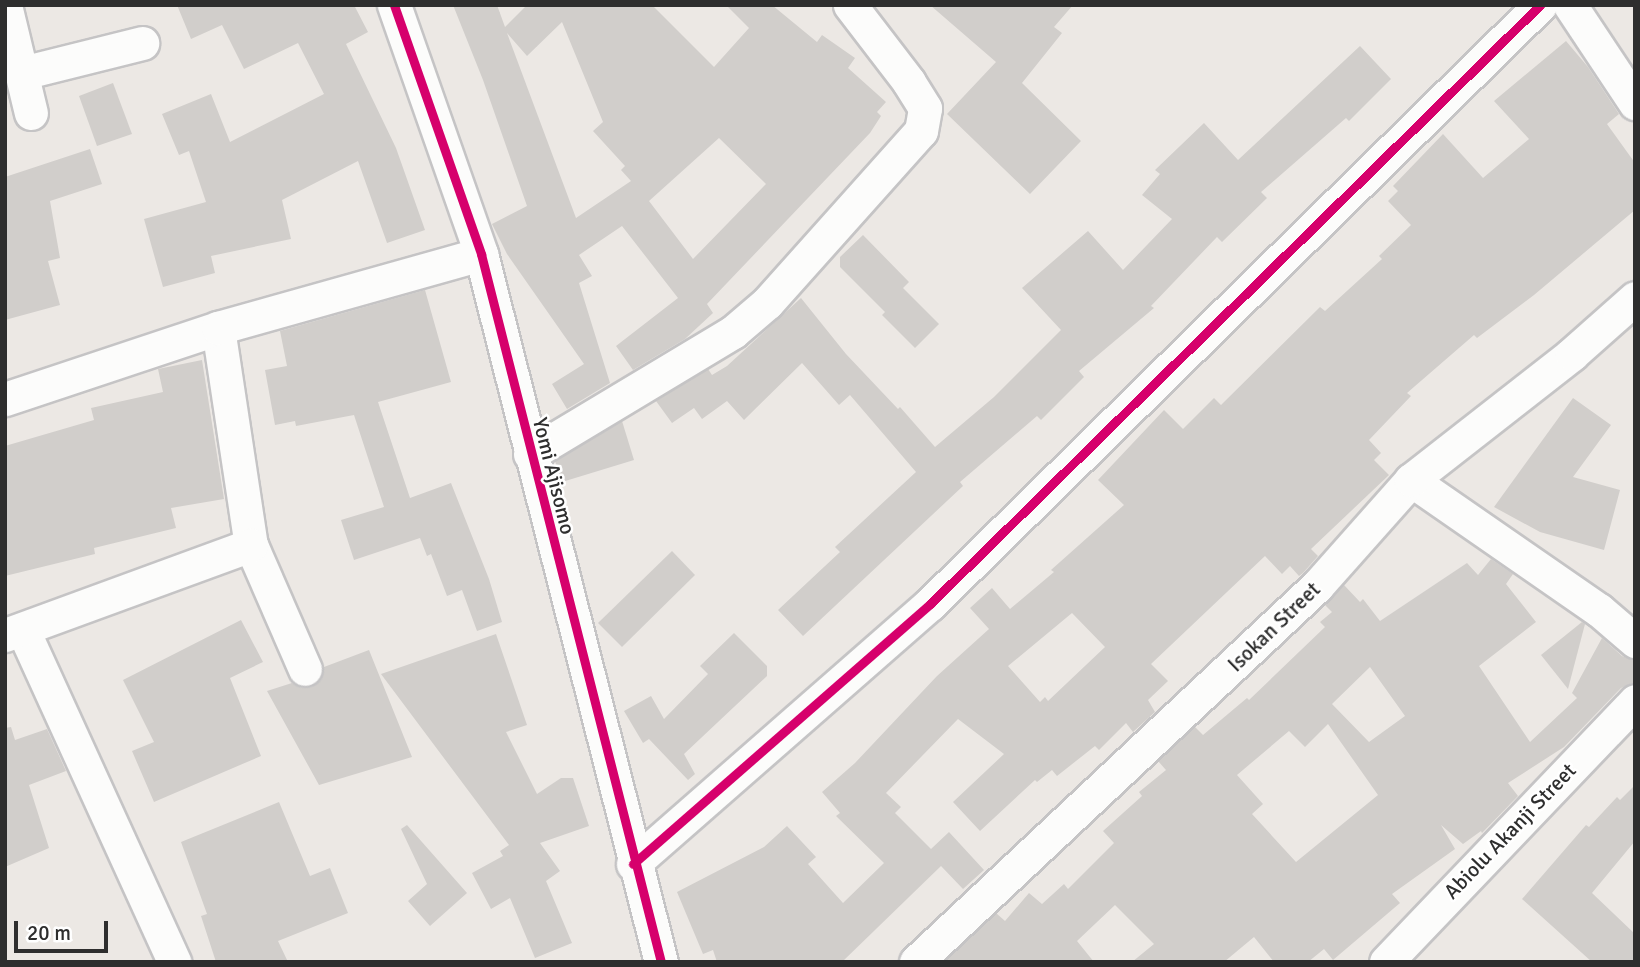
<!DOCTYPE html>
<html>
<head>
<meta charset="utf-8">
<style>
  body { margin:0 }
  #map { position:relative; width:1640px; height:967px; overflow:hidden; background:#ece8e4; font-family:Signika,sans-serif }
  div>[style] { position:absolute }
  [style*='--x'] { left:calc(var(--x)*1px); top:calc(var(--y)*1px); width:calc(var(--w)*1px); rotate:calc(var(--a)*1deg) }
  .building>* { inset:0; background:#d1cecb }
  .roads { filter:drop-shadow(2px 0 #c5c4c5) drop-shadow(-2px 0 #c5c4c5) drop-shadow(0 2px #c5c4c5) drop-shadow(0 -2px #c5c4c5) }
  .street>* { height:33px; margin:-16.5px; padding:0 16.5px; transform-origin:16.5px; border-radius:16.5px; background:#fcfcfb }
  .cycleway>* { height:9px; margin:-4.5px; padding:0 4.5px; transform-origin:4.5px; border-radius:4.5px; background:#d6006c }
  span { translate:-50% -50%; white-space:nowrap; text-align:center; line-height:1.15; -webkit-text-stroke:5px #fff; paint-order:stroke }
  .street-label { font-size:21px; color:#2e2e2e }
  .frame { position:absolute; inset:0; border:7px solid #2e2e2e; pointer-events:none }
  .scale { position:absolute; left:14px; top:921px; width:94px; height:32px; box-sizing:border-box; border:4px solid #2e2e2e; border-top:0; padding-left:9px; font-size:21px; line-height:24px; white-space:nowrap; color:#2e2e2e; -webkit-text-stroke:5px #fff; paint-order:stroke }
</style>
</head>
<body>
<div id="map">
  <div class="building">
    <i style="clip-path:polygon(177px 5px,354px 5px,368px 32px,346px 44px,396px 148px,425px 230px,387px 243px,358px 161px,282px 200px,291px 239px,211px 256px,215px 273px,163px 287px,144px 219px,206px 202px,189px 151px,179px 155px,162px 114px,211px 94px,230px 142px,324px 94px,298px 43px,244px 69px,222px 25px,191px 39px)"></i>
    <i style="clip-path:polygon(evenodd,453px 5px,497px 5px,505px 27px,527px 5px,652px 5px,714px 67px,749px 28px,726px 5px,772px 5px,817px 42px,822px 35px,855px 58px,848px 68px,886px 102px,877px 112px,881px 116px,870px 133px,707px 304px,713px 313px,685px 339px,633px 370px,616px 346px,678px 298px,622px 226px,579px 255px,592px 276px,579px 283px,610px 383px,567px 409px,552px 384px,584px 364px,507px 254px,492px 224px,527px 206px,483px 80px,453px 5px,562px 22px,603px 122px,593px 131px,625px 166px,621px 170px,631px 181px,576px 218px,507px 33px,527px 56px,562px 22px,453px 5px,719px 138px,766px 184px,693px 259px,649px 201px,719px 138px)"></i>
    <i style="clip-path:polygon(930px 5px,1073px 5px,1054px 27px,1062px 33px,1022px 83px,1081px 141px,1030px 194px,947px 114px,996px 62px)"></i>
    <i style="clip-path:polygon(evenodd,1566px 41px,1588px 67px,1619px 114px,1607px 124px,1635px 163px,1635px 210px,1534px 295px,1477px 338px,1474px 335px,1407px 393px,1411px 396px,1369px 440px,1381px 453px,1374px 460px,1389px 475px,1311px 549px,1318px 556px,1303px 573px,1299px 576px,1290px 566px,1282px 574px,1265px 556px,1151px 664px,1168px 681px,1148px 700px,1155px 712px,1133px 732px,1126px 723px,1099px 750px,1095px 746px,1057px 776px,1052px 770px,1037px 782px,1035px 780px,980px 831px,953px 802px,1004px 754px,958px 719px,886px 793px,901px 807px,895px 813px,931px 849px,949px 832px,984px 870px,963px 889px,941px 866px,842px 962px,717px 962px,713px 950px,703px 954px,677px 892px,764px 847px,787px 826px,816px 857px,808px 864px,843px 903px,884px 863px,836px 816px,840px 813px,822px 792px,855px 763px,937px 676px,989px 629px,970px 608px,992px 588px,1010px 609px,1054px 572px,1051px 570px,1124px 505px,1098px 480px,1164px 410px,1183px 429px,1214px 398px,1221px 405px,1320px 307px,1325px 311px,1382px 259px,1379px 256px,1411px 225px,1388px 201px,1398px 191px,1393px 186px,1443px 134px,1483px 178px,1529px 139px,1494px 101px,1566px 41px,1072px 613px,1105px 647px,1048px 701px,1045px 697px,1040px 702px,1008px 666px,1072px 613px)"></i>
    <i style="clip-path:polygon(1360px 46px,1391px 79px,1349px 121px,1346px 118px,1261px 192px,1267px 198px,1222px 242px,1217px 237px,1151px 306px,1154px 308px,1079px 371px,1084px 377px,1041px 420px,1037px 416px,960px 482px,963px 486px,803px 636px,778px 610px,840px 552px,835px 547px,916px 472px,850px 395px,839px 405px,802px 363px,744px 420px,727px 401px,702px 419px,694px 408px,672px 423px,656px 401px,708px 369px,712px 375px,727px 366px,801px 298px,846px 354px,898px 409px,900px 407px,935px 447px,994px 397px,1061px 330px,1022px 288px,1088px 231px,1123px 270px,1172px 219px,1142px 195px,1160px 174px,1155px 170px,1204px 123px,1238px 160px)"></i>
    <i style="clip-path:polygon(113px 83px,132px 134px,97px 146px,79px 96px)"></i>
    <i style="clip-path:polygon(90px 149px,102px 184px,50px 201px,60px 258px,48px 261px,60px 305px,5px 320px,5px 177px)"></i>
    <i style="clip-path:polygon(863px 235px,909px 282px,903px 288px,939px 324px,915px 348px,882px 315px,885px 312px,840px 267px,840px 257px)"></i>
    <i style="clip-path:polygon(425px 290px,451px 382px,378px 402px,410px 498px,451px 483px,489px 579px,502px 622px,477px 631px,462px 590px,447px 596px,431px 554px,427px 556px,420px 538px,354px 560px,341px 520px,384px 507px,354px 415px,296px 426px,295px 421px,275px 425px,265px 370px,287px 366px,280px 331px)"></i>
    <i style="clip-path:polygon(202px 360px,224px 499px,171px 508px,176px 528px,94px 548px,95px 554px,5px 576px,5px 446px,94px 420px,91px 408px,163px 392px,158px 369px)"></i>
    <i style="clip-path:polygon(1573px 398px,1611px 425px,1573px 477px,1620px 490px,1604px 550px,1540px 532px,1494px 507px)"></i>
    <i style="clip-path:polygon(622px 421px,634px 460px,562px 482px,555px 461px)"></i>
    <i style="clip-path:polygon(672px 551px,695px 575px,622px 647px,598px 623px)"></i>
    <i style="clip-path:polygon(evenodd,1491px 559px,1513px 574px,1506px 584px,1536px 622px,1479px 666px,1530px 742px,1577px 698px,1572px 693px,1602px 638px,1622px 656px,1635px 661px,1635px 682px,1621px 688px,1564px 747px,1508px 783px,1518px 796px,1482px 833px,1481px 831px,1463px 844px,1441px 825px,1455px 849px,1392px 894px,1400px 903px,1333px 960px,1324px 949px,1308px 962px,1274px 962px,1254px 937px,1224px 962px,1132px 962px,1154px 944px,1115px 905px,1077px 941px,1094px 962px,944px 962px,996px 913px,1005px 921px,1029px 893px,1042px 904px,1064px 884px,1068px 889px,1114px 843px,1103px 831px,1142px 796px,1139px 792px,1166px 770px,1158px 761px,1195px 727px,1203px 735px,1247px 698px,1249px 700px,1325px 627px,1320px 622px,1332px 612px,1325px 605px,1344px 585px,1360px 602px,1363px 599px,1380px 621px,1467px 563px,1478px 575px,1491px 559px,1370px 667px,1405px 716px,1369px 742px,1332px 704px,1370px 667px,1491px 559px,1328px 724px,1378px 795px,1296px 862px,1252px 814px,1263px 804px,1237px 775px,1289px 731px,1305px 747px,1328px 724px)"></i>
    <i style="clip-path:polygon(241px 620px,263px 662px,230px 678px,261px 756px,154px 802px,132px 751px,154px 742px,123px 680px)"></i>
    <i style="clip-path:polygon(1582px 622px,1585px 624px,1568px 689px,1541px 655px)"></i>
    <i style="clip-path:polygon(734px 633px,767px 666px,767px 676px,684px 754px,695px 774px,688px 780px,649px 739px,643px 743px,624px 711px,651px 696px,664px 719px,708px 674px,700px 666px)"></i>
    <i style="clip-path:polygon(496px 634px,527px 725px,506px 732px,537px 794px,561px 778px,573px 778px,589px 826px,540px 843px,560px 871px,546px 881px,572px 943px,535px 958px,510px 898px,491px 909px,472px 873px,503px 856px,500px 851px,509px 845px,381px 674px)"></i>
    <i style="clip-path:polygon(369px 650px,412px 757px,319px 785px,267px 691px,292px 683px,302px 688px,312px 687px,321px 680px,324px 667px)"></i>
    <i style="clip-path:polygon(11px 727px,15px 740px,47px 729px,66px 771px,29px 785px,49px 848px,5px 867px,5px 728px)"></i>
    <i style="clip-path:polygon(1635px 785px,1635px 841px,1592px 893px,1635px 934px,1635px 962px,1592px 962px,1522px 899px,1586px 825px,1589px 827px,1617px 797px,1620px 800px)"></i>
    <i style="clip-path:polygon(279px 802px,310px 876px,330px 868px,348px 913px,278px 941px,288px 962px,216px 962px,201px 916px,207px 914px,181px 842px)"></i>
    <i style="clip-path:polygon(407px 825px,467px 893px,430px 926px,408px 901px,427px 884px,401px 829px)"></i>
  </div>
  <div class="roads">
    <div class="street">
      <i style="--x:5;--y:5;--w:111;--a:76.5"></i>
      <i style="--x:394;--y:5;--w:264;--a:70.7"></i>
      <i style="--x:481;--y:254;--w:731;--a:75.74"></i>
      <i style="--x:1570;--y:5;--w:118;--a:56.4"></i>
      <i style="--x:22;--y:73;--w:124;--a:-14"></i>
      <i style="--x:218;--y:328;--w:219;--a:81.4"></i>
      <i style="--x:251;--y:545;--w:135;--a:66.5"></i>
      <i style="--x:5;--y:399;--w:225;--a:-18.4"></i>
      <i style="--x:218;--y:328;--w:273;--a:-15.7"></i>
      <i style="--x:530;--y:454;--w:237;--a:-31"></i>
      <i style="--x:733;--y:332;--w:45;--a:-40.5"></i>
      <i style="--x:767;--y:303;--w:231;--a:-48.2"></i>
      <i style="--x:921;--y:131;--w:23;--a:-80"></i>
      <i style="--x:925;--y:108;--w:31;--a:-122"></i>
      <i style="--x:909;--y:82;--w:97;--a:-127.5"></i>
      <i style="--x:1411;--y:480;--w:229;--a:34.7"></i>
      <i style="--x:1599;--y:610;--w:48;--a:40.7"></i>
      <i style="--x:23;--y:630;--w:365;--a:65.5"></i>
      <i style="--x:5;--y:635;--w:262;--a:-20.1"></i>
      <i style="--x:633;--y:864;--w:395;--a:-41.2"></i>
      <i style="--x:930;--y:604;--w:855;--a:-44.48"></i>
      <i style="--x:916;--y:962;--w:550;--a:-43.16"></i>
      <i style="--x:1317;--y:586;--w:142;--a:-48.4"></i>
      <i style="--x:1411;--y:480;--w:204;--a:-38"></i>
      <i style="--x:1572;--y:354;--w:84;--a:-41.6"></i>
      <i style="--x:1386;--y:962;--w:361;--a:-46.3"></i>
    </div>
  </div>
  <div class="cycleway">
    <i style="--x:394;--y:5;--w:264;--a:70.7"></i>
    <i style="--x:481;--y:254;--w:731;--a:75.74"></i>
    <i style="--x:633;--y:864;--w:395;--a:-41.2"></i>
    <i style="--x:930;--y:604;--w:855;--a:-44.48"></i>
  </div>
  <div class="street-label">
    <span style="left:554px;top:476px;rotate:76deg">Yomi Ajisomo</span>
    <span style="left:1274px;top:627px;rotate:-44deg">Isokan Street</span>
    <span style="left:1510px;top:831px;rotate:-46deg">Abiolu Akanji Street</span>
  </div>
  <div class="frame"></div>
  <div class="scale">20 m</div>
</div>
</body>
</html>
